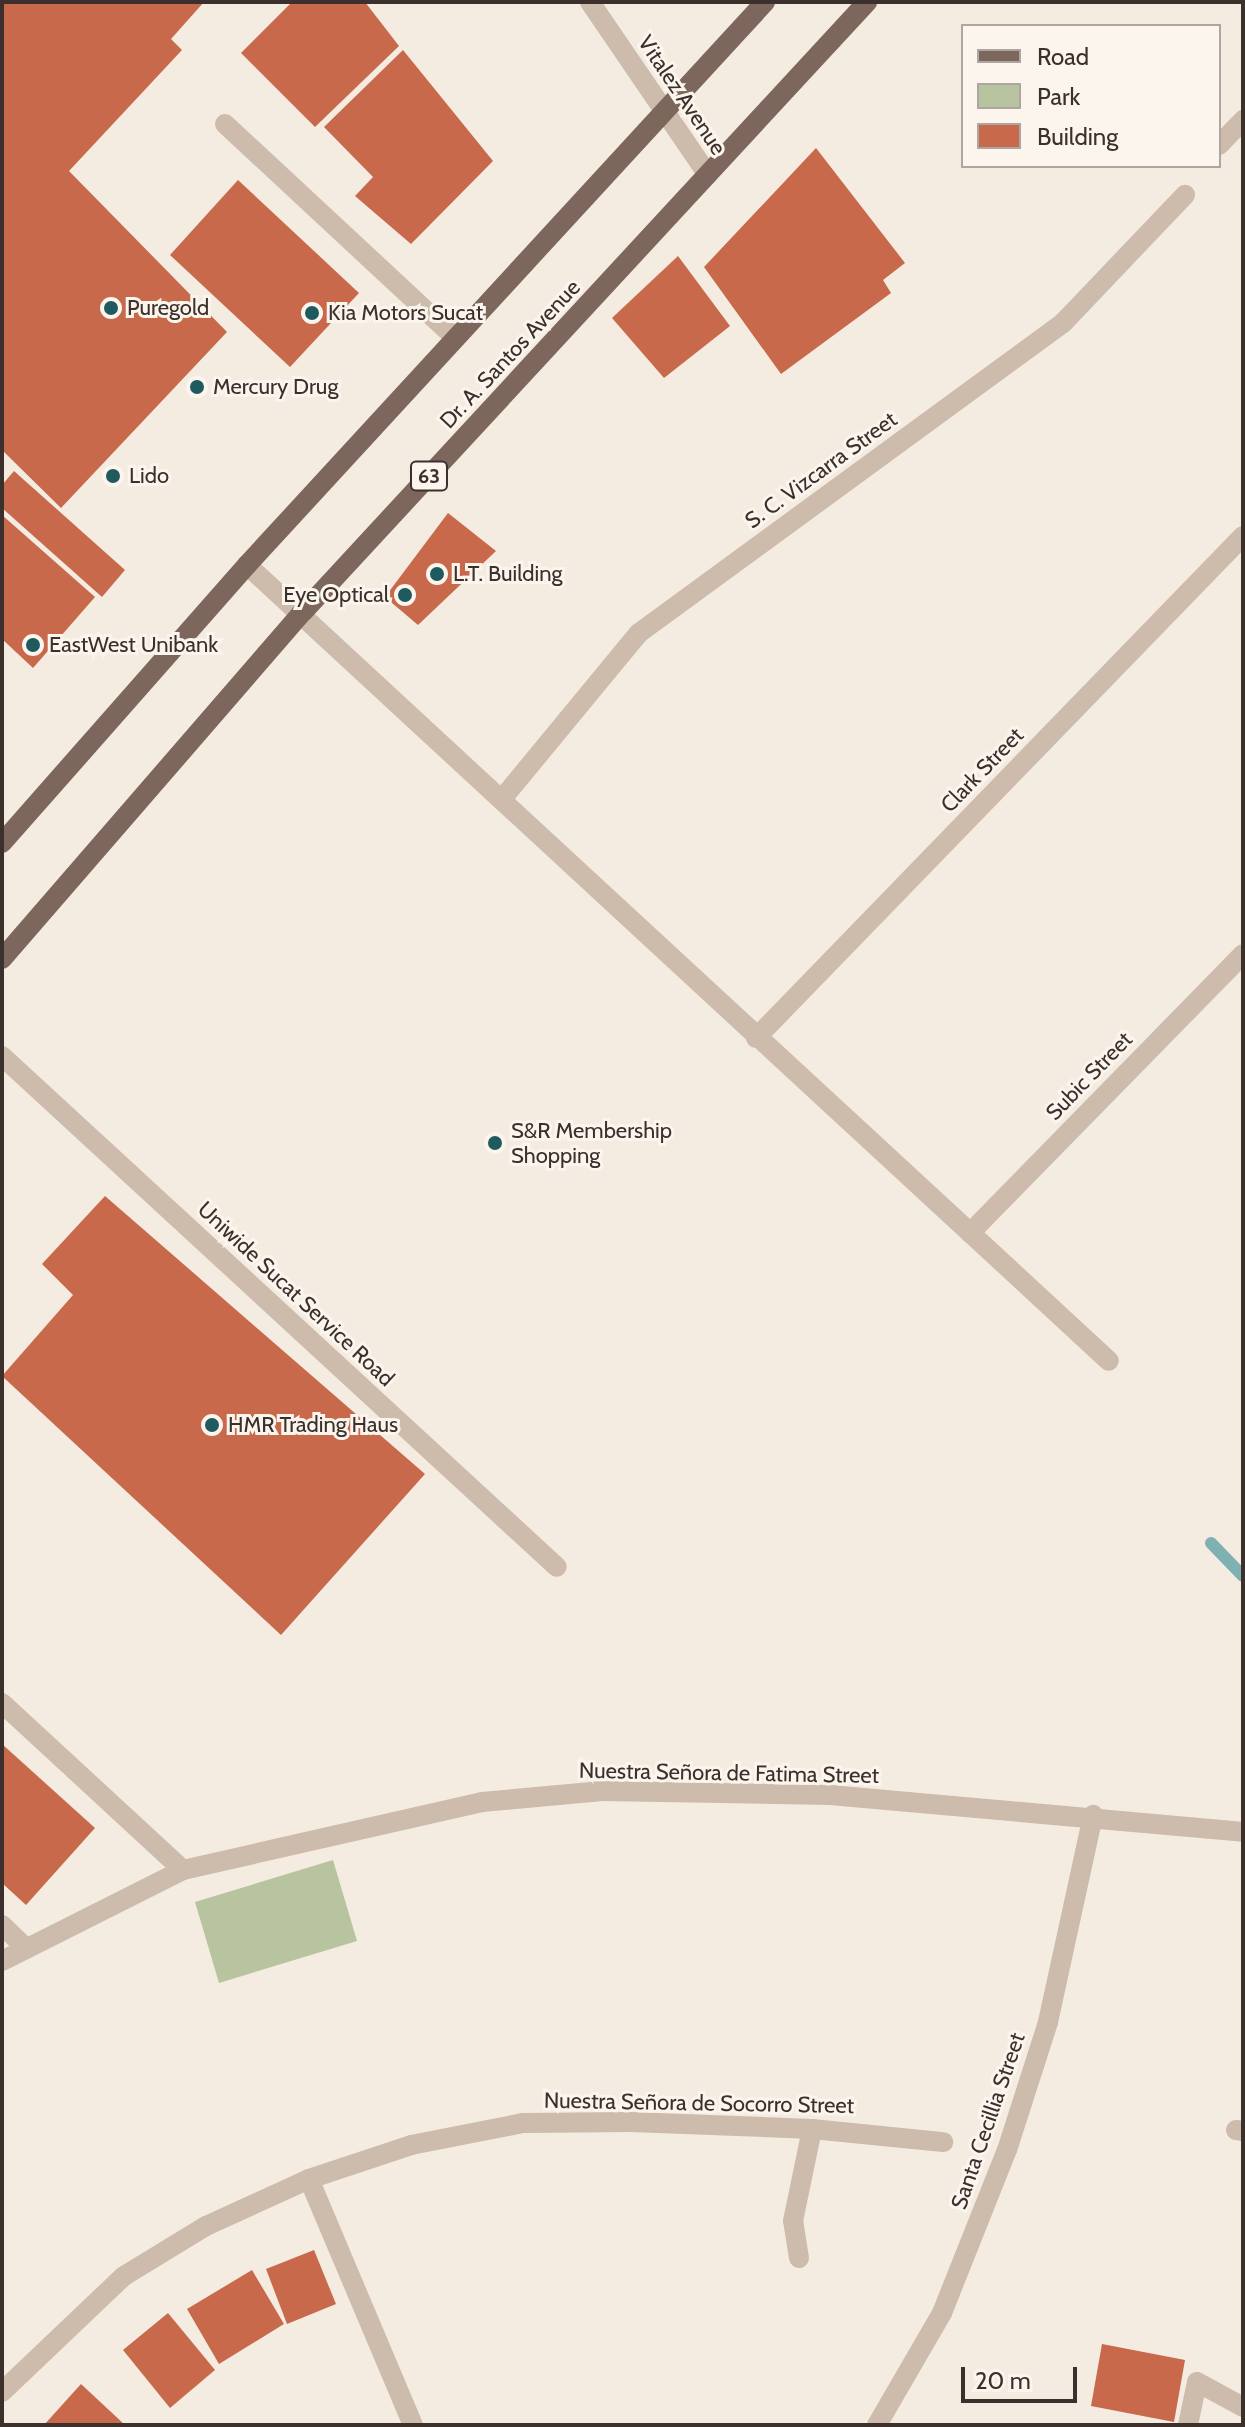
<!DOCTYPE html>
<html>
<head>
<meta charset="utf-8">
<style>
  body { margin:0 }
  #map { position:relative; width:1245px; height:2427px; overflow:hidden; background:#f4ebe1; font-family:Cabin,sans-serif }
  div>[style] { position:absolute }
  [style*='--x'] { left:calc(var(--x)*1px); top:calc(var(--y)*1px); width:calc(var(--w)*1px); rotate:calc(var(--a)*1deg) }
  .green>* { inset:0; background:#b8c4a0 }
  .stream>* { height:12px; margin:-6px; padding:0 6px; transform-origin:6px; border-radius:6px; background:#7fb0b2 }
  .building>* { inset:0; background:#c8694b }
  .minor>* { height:20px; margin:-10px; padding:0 10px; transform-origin:10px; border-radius:10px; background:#cdbbac }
  .major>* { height:20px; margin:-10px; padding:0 10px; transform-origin:10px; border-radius:10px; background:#7d675c }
  .dots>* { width:22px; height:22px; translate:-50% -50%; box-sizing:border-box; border:4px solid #fbf5ee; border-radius:50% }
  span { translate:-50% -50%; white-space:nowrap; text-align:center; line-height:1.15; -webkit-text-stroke:6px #fbf5ee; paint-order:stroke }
  .shield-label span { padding:2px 6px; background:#fbf5ee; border:2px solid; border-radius:6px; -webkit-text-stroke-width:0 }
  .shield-label { font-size:20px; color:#3b302b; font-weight:700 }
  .street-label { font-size:22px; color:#3b302b }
  .poi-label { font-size:22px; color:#3b302b }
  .left { translate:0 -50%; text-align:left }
  .right { translate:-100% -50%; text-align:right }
  .frame { position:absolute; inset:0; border:4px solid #3b302b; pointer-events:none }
  .legend { position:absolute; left:961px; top:24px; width:260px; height:144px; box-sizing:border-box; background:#fbf5ee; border:2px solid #aea6a0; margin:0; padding:10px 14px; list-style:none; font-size:24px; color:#3b302b }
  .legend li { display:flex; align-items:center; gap:16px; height:40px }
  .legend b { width:40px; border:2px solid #aea6a0 }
  .scale { position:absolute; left:961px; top:2367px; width:116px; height:36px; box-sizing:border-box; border:4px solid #3b302b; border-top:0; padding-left:10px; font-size:24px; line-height:28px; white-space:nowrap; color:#3b302b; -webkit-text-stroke:6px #fbf5ee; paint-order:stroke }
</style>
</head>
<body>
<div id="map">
  <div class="green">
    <i style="clip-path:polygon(333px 1860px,357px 1941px,219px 1983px,195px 1902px)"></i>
  </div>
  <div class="stream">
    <i style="--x:1211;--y:1543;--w:46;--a:45.9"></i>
  </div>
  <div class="building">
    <i style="clip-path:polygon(2px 2px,204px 2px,171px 39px,182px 50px,69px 171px,227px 332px,61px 508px,2px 450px)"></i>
    <i style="clip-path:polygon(292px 2px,365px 2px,399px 46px,315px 127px,241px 53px)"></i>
    <i style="clip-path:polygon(403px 50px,493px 161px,411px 244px,355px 196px,373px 177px,324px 127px)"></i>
    <i style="clip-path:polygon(816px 148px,905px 263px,883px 280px,891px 293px,781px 374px,704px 267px)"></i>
    <i style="clip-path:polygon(238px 180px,359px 293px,290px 367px,170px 255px)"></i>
    <i style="clip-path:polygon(678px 256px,730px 326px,664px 378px,612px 318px)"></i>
    <i style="clip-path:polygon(14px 471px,125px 570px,102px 597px,2px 508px,2px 485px)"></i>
    <i style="clip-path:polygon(448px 513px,496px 551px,418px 625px,385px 597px)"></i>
    <i style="clip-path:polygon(2px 515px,95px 597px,33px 668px,2px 639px)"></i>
    <i style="clip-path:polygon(105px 1196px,425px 1474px,281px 1635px,2px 1376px,73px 1295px,42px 1264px)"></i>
    <i style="clip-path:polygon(2px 1744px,95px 1828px,26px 1905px,2px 1883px)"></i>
    <i style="clip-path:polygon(314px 2250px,336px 2304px,287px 2324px,266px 2269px)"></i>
    <i style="clip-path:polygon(252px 2270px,284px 2324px,219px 2364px,187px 2309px)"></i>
    <i style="clip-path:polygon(168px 2313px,215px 2370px,170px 2408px,123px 2350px)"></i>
    <i style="clip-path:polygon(1102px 2344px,1185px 2360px,1174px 2422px,1091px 2406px)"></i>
    <i style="clip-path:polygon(81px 2384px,125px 2425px,44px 2425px)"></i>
  </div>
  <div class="minor">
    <i style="--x:590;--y:2;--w:209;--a:55.7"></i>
    <i style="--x:225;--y:124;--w:314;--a:42.9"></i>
    <i style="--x:1219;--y:145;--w:35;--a:-46"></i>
    <i style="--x:247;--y:565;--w:1173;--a:42.72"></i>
    <i style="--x:502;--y:799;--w:215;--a:-50.5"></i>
    <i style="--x:639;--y:633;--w:525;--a:-36.17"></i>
    <i style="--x:1063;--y:323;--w:177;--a:-46.4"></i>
    <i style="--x:756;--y:1038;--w:699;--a:-45.87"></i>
    <i style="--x:2;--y:1056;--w:754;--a:42.64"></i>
    <i style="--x:970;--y:1233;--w:390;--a:-45.6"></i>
    <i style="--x:2;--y:1703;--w:246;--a:42.7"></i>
    <i style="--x:2;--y:1925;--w:33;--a:44"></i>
    <i style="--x:2;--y:1961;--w:203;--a:-26.7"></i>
    <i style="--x:183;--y:1870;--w:307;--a:-12.8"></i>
    <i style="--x:482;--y:1802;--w:121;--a:-5.2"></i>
    <i style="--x:602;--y:1791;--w:228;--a:1"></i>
    <i style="--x:830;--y:1795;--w:415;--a:5.1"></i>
    <i style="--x:1236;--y:2130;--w:7;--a:8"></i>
    <i style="--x:309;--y:2179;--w:267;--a:67.1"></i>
    <i style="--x:799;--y:2258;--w:37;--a:-99"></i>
    <i style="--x:793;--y:2221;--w:94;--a:-78.3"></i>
    <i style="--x:2;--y:2392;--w:168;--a:-43.6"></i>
    <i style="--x:124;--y:2276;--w:96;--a:-31.4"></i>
    <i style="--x:206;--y:2226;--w:113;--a:-24.5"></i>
    <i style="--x:309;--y:2179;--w:108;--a:-18.4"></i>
    <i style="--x:411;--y:2145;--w:114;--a:-11.1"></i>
    <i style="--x:523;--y:2123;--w:108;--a:-0.5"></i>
    <i style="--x:631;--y:2122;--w:181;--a:2.2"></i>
    <i style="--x:812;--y:2129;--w:132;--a:5.7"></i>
    <i style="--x:877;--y:2425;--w:129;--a:-59.9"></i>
    <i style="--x:942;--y:2313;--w:175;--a:-68.3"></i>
    <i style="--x:1007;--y:2150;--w:134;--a:-72.2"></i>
    <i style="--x:1048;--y:2022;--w:212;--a:-77.7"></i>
    <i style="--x:1188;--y:2425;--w:44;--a:-78.2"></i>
    <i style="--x:1197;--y:2382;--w:52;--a:28.5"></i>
  </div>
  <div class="major">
    <i style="--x:2;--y:843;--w:371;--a:-48.6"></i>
    <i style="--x:247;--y:565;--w:765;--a:-47.38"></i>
    <i style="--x:2;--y:959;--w:459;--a:-49.1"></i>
    <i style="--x:303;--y:612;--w:831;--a:-47.24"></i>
  </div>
  <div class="dots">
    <i style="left:111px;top:308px;background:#1f5a5e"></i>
    <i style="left:312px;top:313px;background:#1f5a5e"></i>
    <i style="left:197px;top:387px;background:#1f5a5e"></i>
    <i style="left:113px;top:476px;background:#1f5a5e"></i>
    <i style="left:437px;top:574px;background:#1f5a5e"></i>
    <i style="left:405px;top:595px;background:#1f5a5e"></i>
    <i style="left:33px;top:645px;background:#1f5a5e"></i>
    <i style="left:495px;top:1143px;background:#1f5a5e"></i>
    <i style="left:212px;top:1425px;background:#1f5a5e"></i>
  </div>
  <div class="shield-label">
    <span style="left:429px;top:476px">63</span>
  </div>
  <div class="street-label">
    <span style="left:682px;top:95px;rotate:56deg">Vitalez Avenue</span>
    <span style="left:510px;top:354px;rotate:-47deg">Dr. A. Santos Avenue</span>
    <span style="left:821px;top:470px;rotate:-36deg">S. C. Vizcarra Street</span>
    <span style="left:982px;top:770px;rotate:-46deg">Clark Street</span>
    <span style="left:1089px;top:1076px;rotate:-46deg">Subic Street</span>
    <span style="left:296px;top:1294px;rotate:43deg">Uniwide Sucat Service Road</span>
    <span style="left:729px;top:1773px;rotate:1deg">Nuestra Señora de Fatima Street</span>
    <span style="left:699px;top:2103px;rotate:1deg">Nuestra Señora de Socorro Street</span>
    <span style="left:988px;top:2121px;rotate:-71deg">Santa Cecillia Street</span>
  </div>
  <div class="poi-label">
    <span class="left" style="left:127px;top:308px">Puregold</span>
    <span class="left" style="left:328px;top:313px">Kia Motors Sucat</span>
    <span class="left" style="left:213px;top:387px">Mercury Drug</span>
    <span class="left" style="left:129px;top:476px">Lido</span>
    <span class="left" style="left:453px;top:574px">L.T. Building</span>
    <span class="right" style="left:389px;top:595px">Eye Optical</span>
    <span class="left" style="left:49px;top:645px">EastWest Unibank</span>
    <span class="left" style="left:511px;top:1143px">S&amp;R Membership<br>Shopping</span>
    <span class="left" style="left:228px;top:1425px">HMR Trading Haus</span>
  </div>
  <div class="frame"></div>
  <ul class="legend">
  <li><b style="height:10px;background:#7d675c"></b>Road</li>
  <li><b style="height:22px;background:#b8c4a0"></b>Park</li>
  <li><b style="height:22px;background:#c8694b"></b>Building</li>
  </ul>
  <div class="scale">20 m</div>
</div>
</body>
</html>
